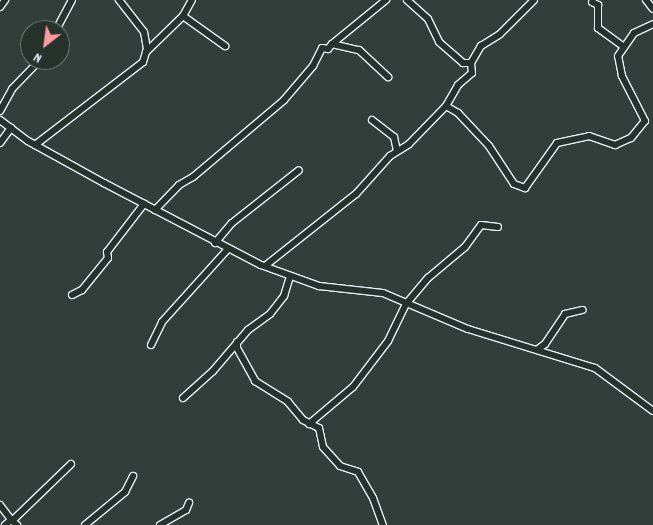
<!DOCTYPE html>
<html>
<head>
<meta charset="utf-8">
<style>
  body { margin:0 }
  #map { position:relative; width:653px; height:525px; overflow:hidden; background:#323e39; font-family:Dekko,sans-serif }
  div>[style] { position:absolute }
  [style*='--x'] { left:calc(var(--x)*1px); top:calc(var(--y)*1px); width:calc(var(--w)*1px); rotate:calc(var(--a)*1deg) }
  .roads { filter:drop-shadow(1px 0 #e8f1f8) drop-shadow(-1px 0 #e8f1f8) drop-shadow(0 1px #e8f1f8) drop-shadow(0 -1px #e8f1f8) }
  .minor>* { height:6px; margin:-3px; padding:0 3px; transform-origin:3px; border-radius:3px; background:#26332d }
  span { translate:-50% -50%; white-space:nowrap; text-align:center; line-height:1.15; -webkit-text-stroke:4px #26332d; paint-order:stroke }
  .north { position:absolute; left:20px; top:20px; width:50px; height:50px; box-sizing:border-box; background:#26332d; border:1px solid #747f7e; border-radius:50%; rotate:210deg; font-size:14px; font-weight:700; line-height:20px; text-align:center; color:#e8f1f8 }
  .north::after { content:''; display:block; margin:auto; width:18px; height:22px; background:#ff9aa2; clip-path:polygon(50% 0,100% 100%,50% 72%,0 100%) }
</style>
</head>
<body>
<div id="map">
  <div class="roads">
    <div class="minor">
      <i style="--x:407;--y:0;--w:28;--a:42"></i>
      <i style="--x:428;--y:19;--w:25;--a:64"></i>
      <i style="--x:439;--y:42;--w:32;--a:41"></i>
      <i style="--x:463;--y:63;--w:8;--a:0"></i>
      <i style="--x:646;--y:0;--w:11;--a:52"></i>
      <i style="--x:592;--y:2;--w:7;--a:27"></i>
      <i style="--x:598;--y:5;--w:23;--a:90"></i>
      <i style="--x:598;--y:28;--w:32;--a:36"></i>
      <i style="--x:0;--y:7;--w:9;--a:-54"></i>
      <i style="--x:183;--y:16;--w:18;--a:-61"></i>
      <i style="--x:56;--y:30;--w:34;--a:-62"></i>
      <i style="--x:332;--y:44;--w:70;--a:-39.2"></i>
      <i style="--x:146;--y:52;--w:52;--a:-44.2"></i>
      <i style="--x:183;--y:16;--w:52;--a:35.5"></i>
      <i style="--x:446;--y:106;--w:24;--a:-60"></i>
      <i style="--x:458;--y:85;--w:18;--a:-41"></i>
      <i style="--x:472;--y:73;--w:10;--a:-96"></i>
      <i style="--x:471;--y:63;--w:20;--a:-60"></i>
      <i style="--x:481;--y:46;--w:22;--a:-32"></i>
      <i style="--x:500;--y:34;--w:48;--a:-45"></i>
      <i style="--x:0;--y:111;--w:25;--a:-61"></i>
      <i style="--x:12;--y:89;--w:40;--a:-46"></i>
      <i style="--x:0;--y:120;--w:35;--a:37"></i>
      <i style="--x:28;--y:141;--w:87;--a:28.9"></i>
      <i style="--x:104;--y:183;--w:177;--a:27.6"></i>
      <i style="--x:261;--y:265;--w:62;--a:19.9"></i>
      <i style="--x:319;--y:286;--w:64;--a:6.2"></i>
      <i style="--x:383;--y:293;--w:92;--a:23"></i>
      <i style="--x:468;--y:329;--w:133;--a:17.1"></i>
      <i style="--x:595;--y:368;--w:72;--a:36.6"></i>
      <i style="--x:372;--y:120;--w:28;--a:38"></i>
      <i style="--x:394;--y:137;--w:14;--a:78"></i>
      <i style="--x:0;--y:143;--w:19;--a:-54"></i>
      <i style="--x:35;--y:145;--w:136;--a:-37.5"></i>
      <i style="--x:143;--y:62;--w:14;--a:-73"></i>
      <i style="--x:147;--y:49;--w:17;--a:-100"></i>
      <i style="--x:144;--y:32;--w:41;--a:-128"></i>
      <i style="--x:155;--y:210;--w:35;--a:-46"></i>
      <i style="--x:179;--y:185;--w:16;--a:-30"></i>
      <i style="--x:193;--y:177;--w:119;--a:-40.2"></i>
      <i style="--x:284;--y:100;--w:45;--a:-49.5"></i>
      <i style="--x:313;--y:66;--w:20;--a:-63"></i>
      <i style="--x:322;--y:48;--w:6;--a:9"></i>
      <i style="--x:328;--y:49;--w:6;--a:-51"></i>
      <i style="--x:332;--y:44;--w:28;--a:13"></i>
      <i style="--x:359;--y:50;--w:40;--a:43"></i>
      <i style="--x:215;--y:243;--w:26;--a:-50"></i>
      <i style="--x:232;--y:223;--w:85;--a:-38.3"></i>
      <i style="--x:265;--y:266;--w:116;--a:-38.4"></i>
      <i style="--x:356;--y:194;--w:51;--a:-48.2"></i>
      <i style="--x:390;--y:156;--w:22;--a:-32"></i>
      <i style="--x:409;--y:144;--w:53;--a:-45.8"></i>
      <i style="--x:446;--y:106;--w:14;--a:30"></i>
      <i style="--x:458;--y:113;--w:45;--a:46.8"></i>
      <i style="--x:489;--y:146;--w:45;--a:56.7"></i>
      <i style="--x:514;--y:184;--w:12;--a:20"></i>
      <i style="--x:525;--y:188;--w:55;--a:-54.6"></i>
      <i style="--x:557;--y:143;--w:33;--a:-12"></i>
      <i style="--x:589;--y:136;--w:28;--a:19"></i>
      <i style="--x:615;--y:145;--w:17;--a:-24"></i>
      <i style="--x:631;--y:138;--w:22;--a:-51"></i>
      <i style="--x:645;--y:121;--w:51;--a:-117.1"></i>
      <i style="--x:622;--y:76;--w:20;--a:-101"></i>
      <i style="--x:618;--y:56;--w:28;--a:-55"></i>
      <i style="--x:634;--y:33;--w:21;--a:-25"></i>
      <i style="--x:72;--y:295;--w:11;--a:-27"></i>
      <i style="--x:82;--y:290;--w:41;--a:-50.9"></i>
      <i style="--x:108;--y:258;--w:6;--a:-99"></i>
      <i style="--x:107;--y:252;--w:61;--a:-52.4"></i>
      <i style="--x:237;--y:342;--w:6;--a:90"></i>
      <i style="--x:237;--y:348;--w:38;--a:61"></i>
      <i style="--x:255;--y:381;--w:39;--a:32"></i>
      <i style="--x:288;--y:402;--w:23;--a:50"></i>
      <i style="--x:303;--y:420;--w:18;--a:27"></i>
      <i style="--x:319;--y:428;--w:19;--a:78"></i>
      <i style="--x:323;--y:447;--w:25;--a:48"></i>
      <i style="--x:340;--y:466;--w:19;--a:18"></i>
      <i style="--x:358;--y:472;--w:30;--a:60"></i>
      <i style="--x:373;--y:498;--w:29;--a:70"></i>
      <i style="--x:151;--y:345;--w:25;--a:-64"></i>
      <i style="--x:162;--y:322;--w:97;--a:-47.9"></i>
      <i style="--x:537;--y:350;--w:10;--a:-37"></i>
      <i style="--x:545;--y:344;--w:36;--a:-56"></i>
      <i style="--x:565;--y:314;--w:18;--a:-13"></i>
      <i style="--x:183;--y:398;--w:40;--a:-42"></i>
      <i style="--x:213;--y:371;--w:54;--a:-49.5"></i>
      <i style="--x:248;--y:330;--w:27;--a:-36"></i>
      <i style="--x:270;--y:314;--w:23;--a:-52"></i>
      <i style="--x:284;--y:296;--w:21;--a:-73"></i>
      <i style="--x:309;--y:424;--w:57;--a:-40.1"></i>
      <i style="--x:353;--y:387;--w:58;--a:-52.7"></i>
      <i style="--x:388;--y:341;--w:41;--a:-64.1"></i>
      <i style="--x:406;--y:304;--w:34;--a:-50"></i>
      <i style="--x:428;--y:278;--w:48;--a:-40"></i>
      <i style="--x:465;--y:247;--w:27;--a:-54"></i>
      <i style="--x:481;--y:225;--w:17;--a:7"></i>
      <i style="--x:0;--y:505;--w:20;--a:53"></i>
      <i style="--x:12;--y:521;--w:82;--a:-44"></i>
      <i style="--x:5;--y:525;--w:8;--a:-40"></i>
      <i style="--x:11;--y:520;--w:8;--a:40"></i>
      <i style="--x:85;--y:525;--w:52;--a:-39.5"></i>
      <i style="--x:125;--y:492;--w:18;--a:-63"></i>
      <i style="--x:160;--y:525;--w:30;--a:-30"></i>
      <i style="--x:186;--y:510;--w:8;--a:-67"></i>
    </div>
  </div>
  <div class="north">N</div>
</div>
</body>
</html>
